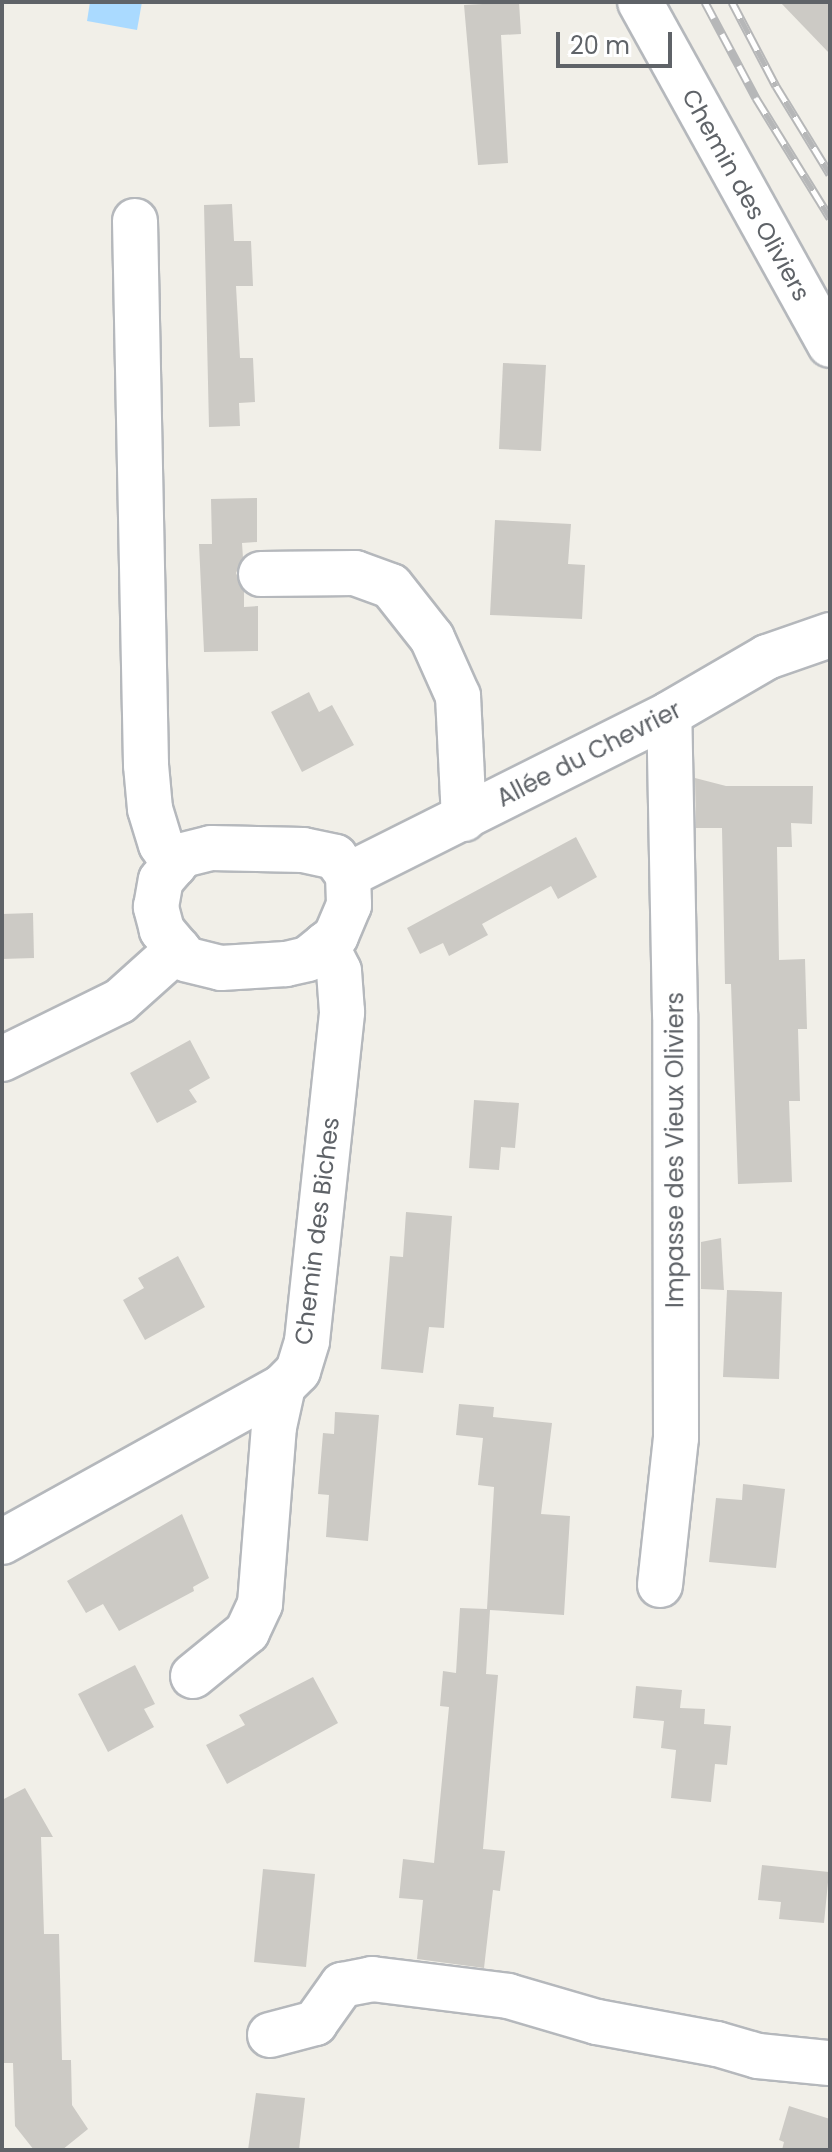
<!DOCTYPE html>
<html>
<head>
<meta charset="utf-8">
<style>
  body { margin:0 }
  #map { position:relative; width:832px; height:2152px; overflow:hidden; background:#f1efe8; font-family:Poppins,sans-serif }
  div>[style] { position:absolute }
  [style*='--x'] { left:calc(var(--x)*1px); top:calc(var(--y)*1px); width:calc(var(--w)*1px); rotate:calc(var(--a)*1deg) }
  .water>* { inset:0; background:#aadaff }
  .building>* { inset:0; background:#cccac5 }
  .roads { filter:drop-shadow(2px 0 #b5b8bc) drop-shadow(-2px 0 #b5b8bc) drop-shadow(0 2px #b5b8bc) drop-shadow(0 -2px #b5b8bc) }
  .minor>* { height:44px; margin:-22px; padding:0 22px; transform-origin:22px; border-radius:22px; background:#fff }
  .rail>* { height:9px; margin-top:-4.5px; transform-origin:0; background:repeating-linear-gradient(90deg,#fff 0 18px,#b6b7b8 0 36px); box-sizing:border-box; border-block:2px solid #b6b7b8 }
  span { translate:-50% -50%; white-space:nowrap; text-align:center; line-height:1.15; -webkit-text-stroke:6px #fff; paint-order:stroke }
  .street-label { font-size:24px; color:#5f6368 }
  .frame { position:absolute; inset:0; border:4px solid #5f6368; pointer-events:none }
  .scale { position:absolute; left:556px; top:32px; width:116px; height:36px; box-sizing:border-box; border:4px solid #5f6368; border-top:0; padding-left:10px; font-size:24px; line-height:28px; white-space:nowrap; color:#5f6368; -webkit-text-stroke:6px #fff; paint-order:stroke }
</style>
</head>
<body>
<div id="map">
  <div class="water">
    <i style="clip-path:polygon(90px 2px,142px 2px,137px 30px,87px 21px)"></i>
  </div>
  <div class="building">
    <i style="clip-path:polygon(519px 2px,521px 34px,501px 35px,508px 163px,478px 165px,464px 5px)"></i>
    <i style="clip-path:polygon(780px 2px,830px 2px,830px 54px)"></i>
    <i style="clip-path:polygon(232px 204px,234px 241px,251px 241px,253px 286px,236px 286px,240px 358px,253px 358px,255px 402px,239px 403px,240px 426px,209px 427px,204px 205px)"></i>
    <i style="clip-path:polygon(503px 363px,546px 365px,541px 451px,499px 449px)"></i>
    <i style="clip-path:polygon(257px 498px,257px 542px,242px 543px,243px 558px,236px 573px,244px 591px,244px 607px,258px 606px,258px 651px,204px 652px,199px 544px,212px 544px,211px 499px)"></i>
    <i style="clip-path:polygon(495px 520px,571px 524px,568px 564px,585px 565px,582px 619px,490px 615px)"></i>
    <i style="clip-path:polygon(309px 692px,319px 712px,332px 705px,354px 745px,302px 772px,271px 712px)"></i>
    <i style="clip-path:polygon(695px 778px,726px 786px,813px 786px,812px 824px,791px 823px,792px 847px,777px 847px,779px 960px,805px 959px,807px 1029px,798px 1029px,800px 1101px,789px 1101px,792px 1182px,738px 1184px,731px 984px,725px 984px,722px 828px,696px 828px)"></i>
    <i style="clip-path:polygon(576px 837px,597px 877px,558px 899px,551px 886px,482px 924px,488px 935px,449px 956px,443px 943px,420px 954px,407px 928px)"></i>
    <i style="clip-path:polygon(33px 913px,34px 958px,2px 959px,2px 914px)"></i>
    <i style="clip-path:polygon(190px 1040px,210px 1078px,189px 1090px,197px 1102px,157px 1123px,130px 1073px)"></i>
    <i style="clip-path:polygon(474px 1100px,519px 1103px,515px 1148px,501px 1147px,499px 1170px,469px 1168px)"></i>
    <i style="clip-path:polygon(406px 1212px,452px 1216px,444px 1328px,429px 1327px,423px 1373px,381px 1369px,390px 1256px,403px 1257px)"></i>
    <i style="clip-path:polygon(721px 1238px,724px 1290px,701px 1289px,701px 1242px)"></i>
    <i style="clip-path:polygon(178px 1256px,205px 1307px,145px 1340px,123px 1300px,144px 1288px,138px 1278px)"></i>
    <i style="clip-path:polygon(727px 1290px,782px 1292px,779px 1379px,723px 1377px)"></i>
    <i style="clip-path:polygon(459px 1404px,494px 1407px,493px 1417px,552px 1423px,541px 1514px,570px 1516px,564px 1615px,490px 1610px,486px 1674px,498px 1675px,483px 1849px,505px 1851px,500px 1891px,493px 1890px,484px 1968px,417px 1959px,423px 1900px,399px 1898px,403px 1859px,434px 1863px,449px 1707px,440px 1706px,443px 1671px,456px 1673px,460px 1608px,487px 1609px,494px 1487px,478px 1485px,483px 1438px,456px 1435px)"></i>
    <i style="clip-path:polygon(335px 1412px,379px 1415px,368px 1541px,326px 1537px,329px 1495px,318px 1494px,323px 1433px,334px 1434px)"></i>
    <i style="clip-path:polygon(743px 1484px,785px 1489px,776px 1568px,709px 1562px,716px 1498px,742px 1500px)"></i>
    <i style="clip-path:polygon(182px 1514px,209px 1578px,193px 1587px,194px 1591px,119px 1631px,103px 1604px,86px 1613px,67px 1581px)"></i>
    <i style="clip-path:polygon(135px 1665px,155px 1704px,144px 1709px,154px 1727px,108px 1752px,78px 1694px)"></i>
    <i style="clip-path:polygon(313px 1677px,338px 1723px,227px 1784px,206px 1745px,245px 1725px,239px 1715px)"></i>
    <i style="clip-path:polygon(636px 1686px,682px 1690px,680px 1708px,705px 1709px,704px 1724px,731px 1726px,727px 1765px,715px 1764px,711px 1802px,671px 1798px,676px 1750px,661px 1748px,664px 1721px,633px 1718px)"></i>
    <i style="clip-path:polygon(25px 1788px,53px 1837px,41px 1837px,44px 1934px,59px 1934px,62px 2060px,71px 2060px,72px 2105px,88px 2129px,62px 2150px,34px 2150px,15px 2126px,13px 2063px,2px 2063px,2px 1800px)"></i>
    <i style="clip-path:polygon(762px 1865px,829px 1872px,824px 1923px,779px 1919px,781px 1902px,758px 1900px)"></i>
    <i style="clip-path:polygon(263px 1869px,315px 1874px,306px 1967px,254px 1962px)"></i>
    <i style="clip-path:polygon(256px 2093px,305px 2098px,299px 2150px,248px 2150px)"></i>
    <i style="clip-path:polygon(789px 2106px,830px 2119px,830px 2150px,782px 2150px,784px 2142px,779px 2140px)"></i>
  </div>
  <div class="roads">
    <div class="minor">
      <i style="--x:640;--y:2;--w:392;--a:61"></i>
      <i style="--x:135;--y:221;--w:544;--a:88.84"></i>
      <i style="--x:146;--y:765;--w:44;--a:84.8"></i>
      <i style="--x:150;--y:809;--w:37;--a:73"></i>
      <i style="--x:161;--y:844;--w:25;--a:58"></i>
      <i style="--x:261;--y:574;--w:94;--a:-0.6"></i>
      <i style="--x:355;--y:573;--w:38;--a:20"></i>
      <i style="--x:391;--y:586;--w:66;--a:51.7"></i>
      <i style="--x:432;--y:638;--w:64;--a:65.9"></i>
      <i style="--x:458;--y:696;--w:123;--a:87.2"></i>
      <i style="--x:211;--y:848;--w:92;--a:1.2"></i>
      <i style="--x:303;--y:850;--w:33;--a:12"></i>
      <i style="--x:335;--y:857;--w:22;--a:54"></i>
      <i style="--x:348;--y:875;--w:30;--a:88"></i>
      <i style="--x:349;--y:905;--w:34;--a:113"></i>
      <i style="--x:336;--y:936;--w:36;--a:141"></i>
      <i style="--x:308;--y:959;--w:23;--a:167"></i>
      <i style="--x:286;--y:964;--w:65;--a:176.5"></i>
      <i style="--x:221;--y:968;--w:36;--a:-166"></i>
      <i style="--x:186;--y:959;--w:38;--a:-130"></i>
      <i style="--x:162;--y:930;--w:24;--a:-105"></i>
      <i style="--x:156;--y:907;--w:27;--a:-80"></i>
      <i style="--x:161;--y:880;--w:33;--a:-49"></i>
      <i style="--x:183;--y:855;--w:29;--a:-14"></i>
      <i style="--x:348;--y:875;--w:359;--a:-26.6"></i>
      <i style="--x:669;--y:714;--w:113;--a:-30.2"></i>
      <i style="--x:767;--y:657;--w:67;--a:-19.2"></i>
      <i style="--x:2;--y:1059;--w:131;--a:-26.2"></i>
      <i style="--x:120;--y:1001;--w:78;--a:-41.9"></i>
      <i style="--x:2;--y:1542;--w:321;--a:-29"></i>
      <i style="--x:283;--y:1386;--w:21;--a:-45"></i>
      <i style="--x:298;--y:1371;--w:31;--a:-73"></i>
      <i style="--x:307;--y:1341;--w:331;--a:-83.9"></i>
      <i style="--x:342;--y:1012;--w:41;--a:-94.2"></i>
      <i style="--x:339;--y:971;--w:30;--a:-117"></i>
      <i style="--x:660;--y:1585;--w:148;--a:-83.8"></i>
      <i style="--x:676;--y:1438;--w:424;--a:-90.1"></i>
      <i style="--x:675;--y:1014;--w:300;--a:-91.1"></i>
      <i style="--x:193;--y:1676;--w:70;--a:-39.2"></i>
      <i style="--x:247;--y:1632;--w:31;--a:-65"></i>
      <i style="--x:260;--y:1604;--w:178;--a:-85.5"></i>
      <i style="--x:274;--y:1427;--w:42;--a:-77.6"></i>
      <i style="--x:270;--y:2035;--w:47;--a:-14.9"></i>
      <i style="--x:315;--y:2023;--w:47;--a:-54.6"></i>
      <i style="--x:342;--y:1985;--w:31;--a:-11"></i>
      <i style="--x:372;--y:1979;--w:137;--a:7.1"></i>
      <i style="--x:508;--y:1996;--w:93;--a:16.3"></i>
      <i style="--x:597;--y:2022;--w:122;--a:10.4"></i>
      <i style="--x:717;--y:2044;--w:43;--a:16.3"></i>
      <i style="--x:758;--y:2056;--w:72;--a:5.6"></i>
    </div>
  </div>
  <div class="rail">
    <i style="--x:705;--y:2;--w:109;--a:62"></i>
    <i style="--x:756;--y:98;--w:141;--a:58.3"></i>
    <i style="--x:732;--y:2;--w:95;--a:62.4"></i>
    <i style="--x:776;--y:86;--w:103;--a:58.5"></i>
  </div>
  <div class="street-label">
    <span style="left:746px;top:195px;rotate:61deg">Chemin des Oliviers</span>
    <span style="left:589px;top:754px;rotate:-27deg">Allée du Chevrier</span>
    <span style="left:675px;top:1150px;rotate:-90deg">Impasse des Vieux Oliviers</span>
    <span style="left:317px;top:1231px;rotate:-83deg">Chemin des Biches</span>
  </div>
  <div class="frame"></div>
  <div class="scale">20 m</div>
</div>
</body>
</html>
